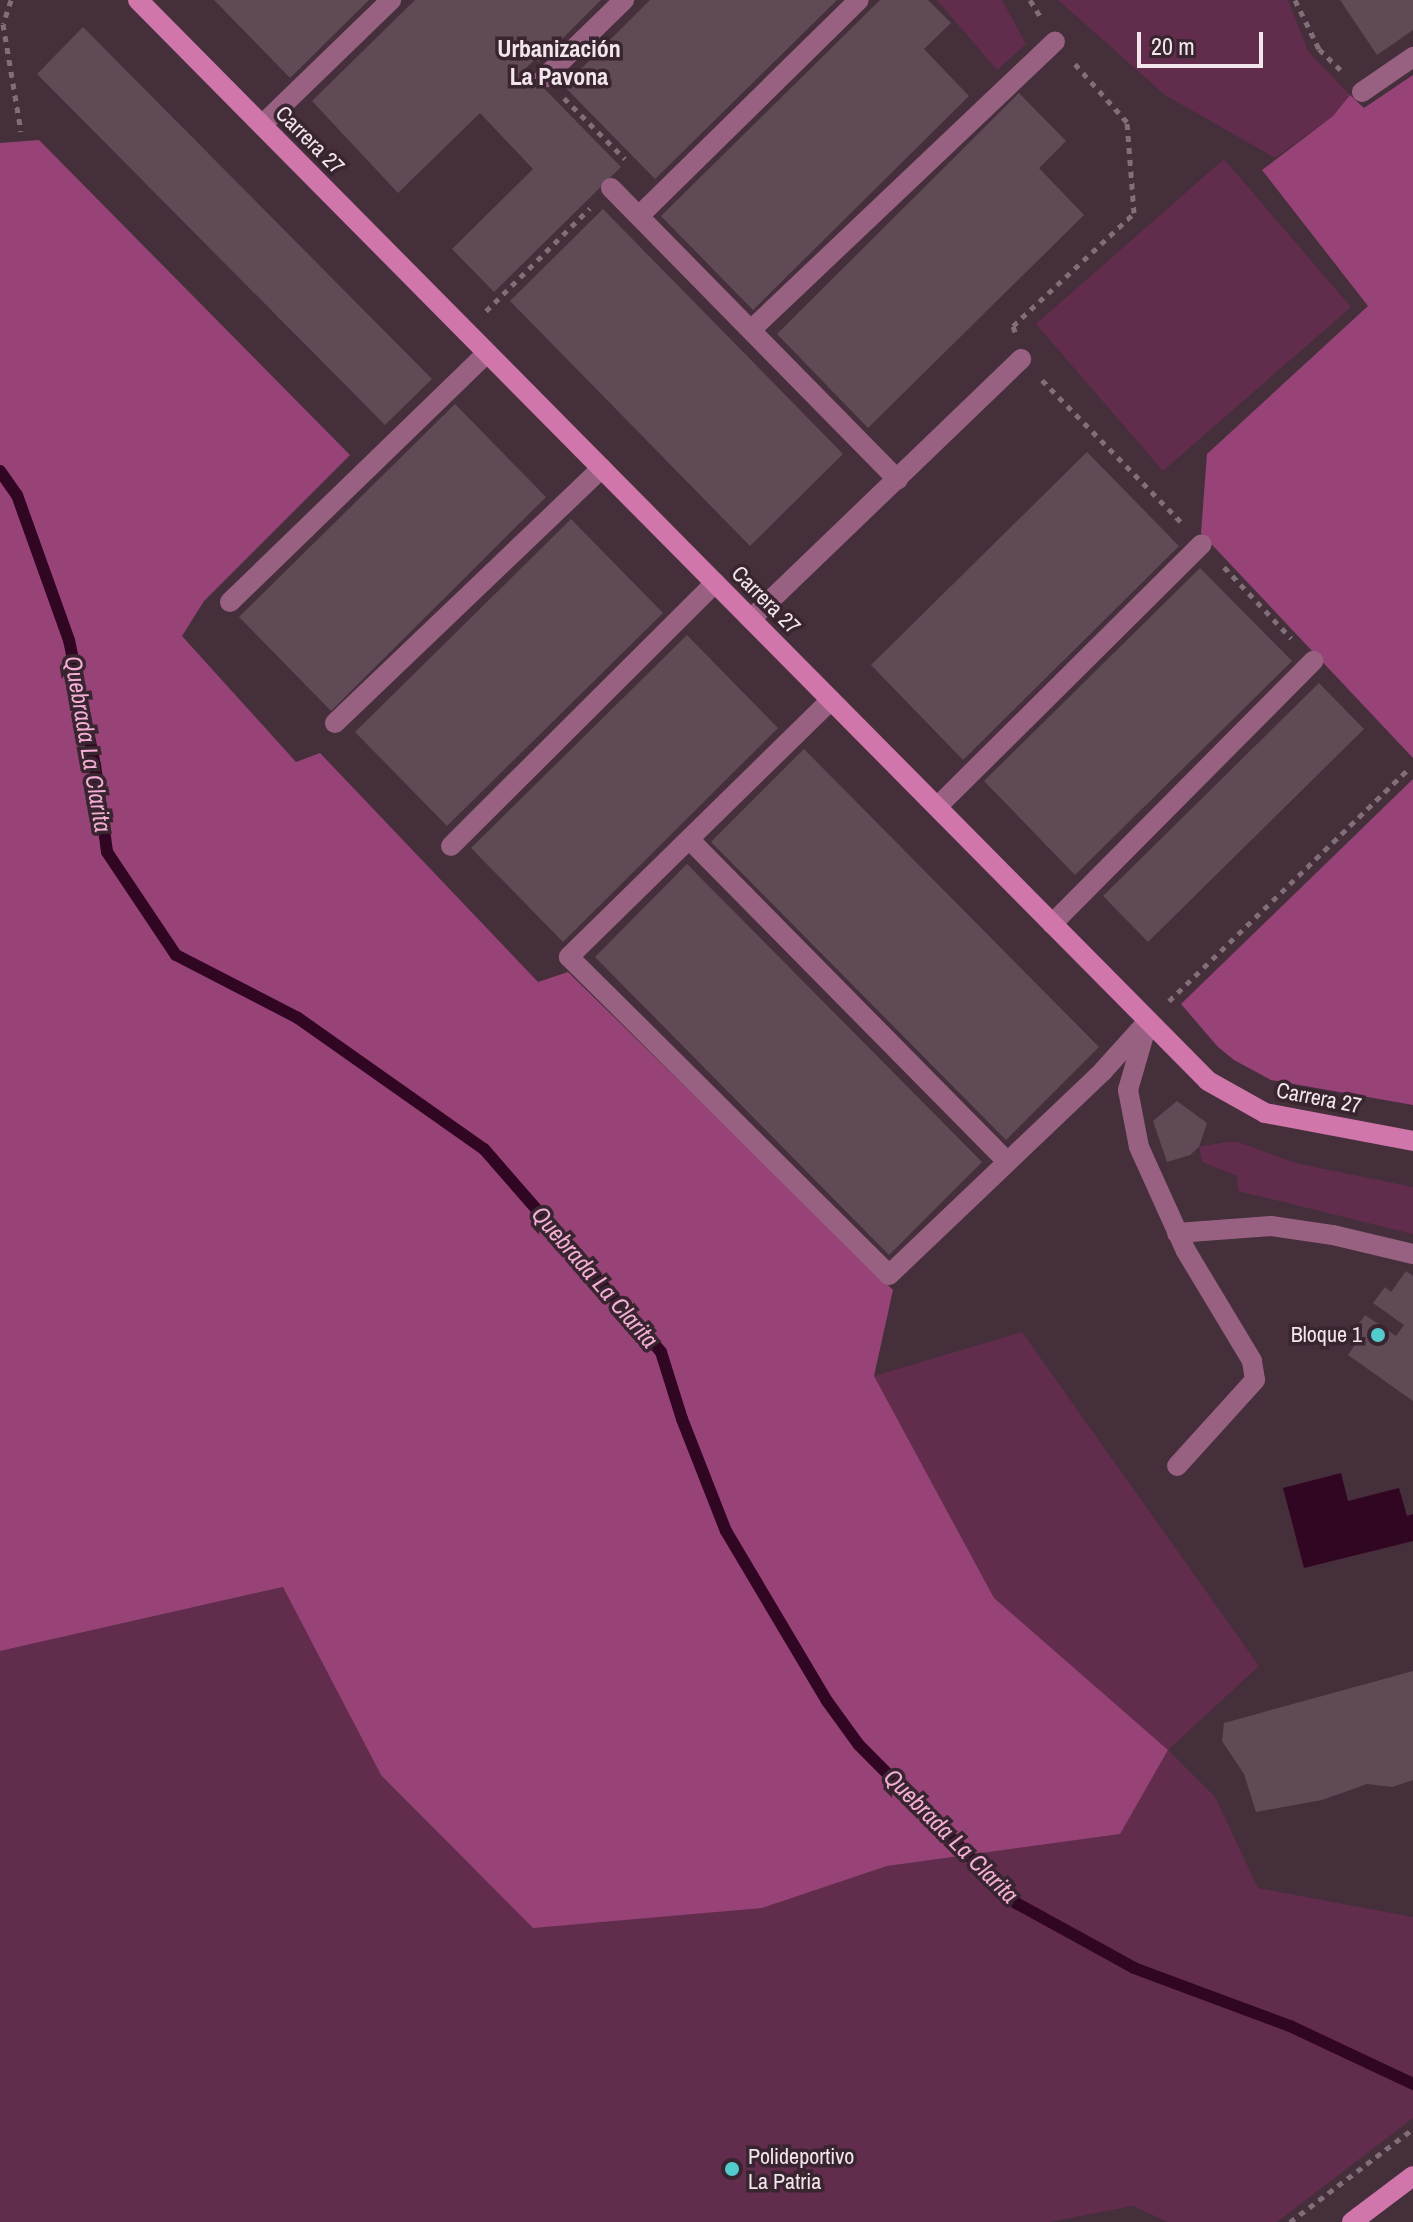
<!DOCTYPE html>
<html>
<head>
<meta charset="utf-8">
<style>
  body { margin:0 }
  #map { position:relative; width:1413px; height:2222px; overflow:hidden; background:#442f3b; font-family:"Archivo Narrow",sans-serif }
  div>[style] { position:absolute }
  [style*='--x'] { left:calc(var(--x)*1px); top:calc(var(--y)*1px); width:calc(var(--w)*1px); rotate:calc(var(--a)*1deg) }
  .green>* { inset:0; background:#622c4d }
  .forest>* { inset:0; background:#984377 }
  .water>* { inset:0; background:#310622 }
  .stream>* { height:12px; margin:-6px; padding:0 6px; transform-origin:6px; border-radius:6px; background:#310622 }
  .building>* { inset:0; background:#604a56 }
  .path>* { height:5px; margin-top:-2.5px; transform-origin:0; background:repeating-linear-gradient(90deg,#806e78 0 6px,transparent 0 12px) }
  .lane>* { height:20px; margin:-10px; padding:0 10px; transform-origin:10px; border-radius:10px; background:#996181 }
  .street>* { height:20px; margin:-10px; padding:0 10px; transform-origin:10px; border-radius:10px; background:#996181 }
  .secondary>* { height:20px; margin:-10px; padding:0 10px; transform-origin:10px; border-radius:10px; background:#d076aa }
  .dots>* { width:22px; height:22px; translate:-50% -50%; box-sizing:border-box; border:4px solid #392530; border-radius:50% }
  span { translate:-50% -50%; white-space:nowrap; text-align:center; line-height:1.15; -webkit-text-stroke:7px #392530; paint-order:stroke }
  .street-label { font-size:22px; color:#f2e5ec }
  .poi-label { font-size:22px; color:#f2e5ec }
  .right { translate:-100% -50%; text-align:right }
  .left { translate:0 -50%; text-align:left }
  .neighbourhood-label { font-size:24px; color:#f2e5ec; font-weight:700 }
  .water-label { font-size:24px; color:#f5afd6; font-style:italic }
  .scale { position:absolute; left:1137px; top:32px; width:126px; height:36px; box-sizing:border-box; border:4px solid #f2e5ec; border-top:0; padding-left:10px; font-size:24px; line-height:28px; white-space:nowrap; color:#f2e5ec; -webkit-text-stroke:6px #392530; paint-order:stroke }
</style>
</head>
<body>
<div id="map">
  <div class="green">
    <i style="clip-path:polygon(937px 0,1002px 0,1026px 44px,997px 70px)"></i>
    <i style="clip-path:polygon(1058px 0,1288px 0,1308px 51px,1350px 95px,1333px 116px,1275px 158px,1165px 95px)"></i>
    <i style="clip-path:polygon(1224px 159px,1351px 307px,1163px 471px,1036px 324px)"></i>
    <i style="clip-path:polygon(1226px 1142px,1238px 1142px,1295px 1163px,1413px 1187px,1413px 1234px,1238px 1191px,1237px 1176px,1202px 1162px,1199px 1147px)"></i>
    <i style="clip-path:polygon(1022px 1332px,1259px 1666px,1168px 1750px,1215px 1797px,1258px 1888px,1413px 1917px,1413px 2118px,1277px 2222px,1168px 2222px,1133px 2206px,1049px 2222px,0 2222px,0 1651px,284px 1587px,381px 1775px,762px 1908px,887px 1866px,1119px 1834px,1168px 1750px,994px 1598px,874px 1376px)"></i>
  </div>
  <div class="forest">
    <i style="clip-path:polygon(1413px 75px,1413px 758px,1201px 533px,1207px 454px,1368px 306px,1262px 170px,1333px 116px,1350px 95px,1364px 108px)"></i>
    <i style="clip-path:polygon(39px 140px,350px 455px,204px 601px,182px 636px,296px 762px,320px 753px,538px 982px,568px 972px,893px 1290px,874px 1376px,994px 1598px,1168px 1750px,1120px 1834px,887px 1866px,762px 1908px,533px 1928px,381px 1775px,283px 1587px,0 1651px,0 143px)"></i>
    <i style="clip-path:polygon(1413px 779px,1413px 1105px,1271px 1080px,1234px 1060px,1218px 1047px,1181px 1004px)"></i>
  </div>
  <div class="water">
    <i style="clip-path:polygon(1341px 1473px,1348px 1501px,1399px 1488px,1407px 1516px,1413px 1514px,1413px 1541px,1304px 1568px,1283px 1488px)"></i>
  </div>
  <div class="stream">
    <i style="--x:0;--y:471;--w:29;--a:55"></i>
    <i style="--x:17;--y:495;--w:154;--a:70.3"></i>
    <i style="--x:69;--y:640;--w:128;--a:78.3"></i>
    <i style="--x:95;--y:765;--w:88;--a:82.1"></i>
    <i style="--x:107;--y:852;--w:124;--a:56.2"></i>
    <i style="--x:176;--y:955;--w:137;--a:27.3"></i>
    <i style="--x:298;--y:1018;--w:228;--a:35.2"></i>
    <i style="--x:484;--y:1149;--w:269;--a:48.9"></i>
    <i style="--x:661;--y:1352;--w:70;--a:72.6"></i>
    <i style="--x:682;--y:1419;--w:120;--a:68.6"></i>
    <i style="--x:726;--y:1531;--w:198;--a:59.3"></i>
    <i style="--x:827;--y:1701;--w:54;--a:54"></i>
    <i style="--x:859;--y:1745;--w:223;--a:45.2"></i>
    <i style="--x:1016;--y:1903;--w:135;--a:28.8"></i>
    <i style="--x:1134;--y:1968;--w:166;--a:20.4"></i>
    <i style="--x:1290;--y:2026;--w:136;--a:25.2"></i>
  </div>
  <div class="building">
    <i style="clip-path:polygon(214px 0,369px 0,290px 78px)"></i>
    <i style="clip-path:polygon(415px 0,601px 0,539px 62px,535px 59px,525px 69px,621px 167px,494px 292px,452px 249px,533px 169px,480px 113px,398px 193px,312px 101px)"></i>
    <i style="clip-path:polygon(650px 0,837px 0,655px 179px,564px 86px)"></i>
    <i style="clip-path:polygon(880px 0,928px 0,951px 23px,924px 49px,969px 96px,753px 310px,661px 216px)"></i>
    <i style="clip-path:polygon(1340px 0,1413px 0,1413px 30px,1377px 55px)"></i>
    <i style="clip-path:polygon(83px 27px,432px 379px,385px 425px,37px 74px)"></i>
    <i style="clip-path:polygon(1019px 93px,1066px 141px,1039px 168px,1084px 215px,868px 428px,777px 334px)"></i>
    <i style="clip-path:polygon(603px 209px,843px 454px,750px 546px,510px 301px)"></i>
    <i style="clip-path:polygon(455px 404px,546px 497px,331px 711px,239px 617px)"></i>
    <i style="clip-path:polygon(1087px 452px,1179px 546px,963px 760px,871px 665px)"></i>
    <i style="clip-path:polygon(571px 519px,663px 613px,447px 826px,355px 732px)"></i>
    <i style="clip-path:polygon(1200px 568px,1292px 661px,1075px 875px,984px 781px)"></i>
    <i style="clip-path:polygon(687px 635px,778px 728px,563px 942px,471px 848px)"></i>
    <i style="clip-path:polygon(1319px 683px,1364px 729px,1148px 942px,1103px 896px)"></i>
    <i style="clip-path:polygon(804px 749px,1099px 1047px,1006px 1140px,711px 842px)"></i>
    <i style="clip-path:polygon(687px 864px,982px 1162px,889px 1255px,595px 957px)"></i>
    <i style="clip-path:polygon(1177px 1101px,1207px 1123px,1199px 1147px,1190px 1155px,1167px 1162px,1153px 1121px)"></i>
    <i style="clip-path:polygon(1406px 1271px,1413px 1276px,1413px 1401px,1348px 1355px,1362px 1334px,1355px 1329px,1365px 1315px,1396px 1336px,1404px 1325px,1373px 1303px,1385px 1287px,1391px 1292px)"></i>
    <i style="clip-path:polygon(1413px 1671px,1413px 1780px,1392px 1787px,1367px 1784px,1322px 1800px,1256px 1812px,1244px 1774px,1222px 1741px,1224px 1723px)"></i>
  </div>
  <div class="path">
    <i style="--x:11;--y:0;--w:25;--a:108"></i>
    <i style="--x:3;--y:24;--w:109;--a:80.5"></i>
    <i style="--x:1030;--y:0;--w:19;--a:58"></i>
    <i style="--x:1295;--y:0;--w:55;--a:63.9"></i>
    <i style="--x:1319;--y:49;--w:32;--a:44"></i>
    <i style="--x:564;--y:98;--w:86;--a:45"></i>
    <i style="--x:486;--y:311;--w:146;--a:-44.7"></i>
    <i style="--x:1015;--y:332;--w:6;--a:-108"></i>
    <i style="--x:1013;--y:326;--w:166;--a:-43"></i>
    <i style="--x:1134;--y:213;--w:91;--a:-94.4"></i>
    <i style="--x:1127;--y:122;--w:79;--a:-131.9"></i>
    <i style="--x:1042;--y:380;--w:199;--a:45.6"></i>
    <i style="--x:1224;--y:567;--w:98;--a:46.7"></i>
    <i style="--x:1169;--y:1001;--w:332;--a:-44.1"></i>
    <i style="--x:1290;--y:2222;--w:154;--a:-37.1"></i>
  </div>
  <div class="lane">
    <i style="--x:1362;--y:92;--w:62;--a:-34.5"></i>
    <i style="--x:1148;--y:1021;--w:72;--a:106.2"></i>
    <i style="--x:1128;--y:1090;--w:58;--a:79.1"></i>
    <i style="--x:1139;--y:1147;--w:114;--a:65.7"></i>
    <i style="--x:1186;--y:1251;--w:128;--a:59"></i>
    <i style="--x:1252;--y:1361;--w:19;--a:81"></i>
    <i style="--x:1255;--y:1380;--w:116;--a:132.2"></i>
    <i style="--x:1177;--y:1233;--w:94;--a:-4.3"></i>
    <i style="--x:1271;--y:1226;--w:63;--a:8.3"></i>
    <i style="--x:1333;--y:1235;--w:82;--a:13.4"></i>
  </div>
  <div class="street">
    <i style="--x:544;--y:78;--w:112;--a:-44.3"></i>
    <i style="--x:262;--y:125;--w:180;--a:-44.1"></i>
    <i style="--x:611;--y:188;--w:409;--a:45.5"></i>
    <i style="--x:639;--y:216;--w:308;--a:-44.5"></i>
    <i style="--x:751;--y:330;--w:419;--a:-43.5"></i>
    <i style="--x:230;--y:602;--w:358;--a:-44.1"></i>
    <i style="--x:751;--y:619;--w:375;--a:-43.9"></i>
    <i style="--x:831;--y:700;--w:367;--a:135.6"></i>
    <i style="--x:569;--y:957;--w:451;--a:44.8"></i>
    <i style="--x:889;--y:1275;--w:296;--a:-43.6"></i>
    <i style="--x:1103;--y:1071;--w:67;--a:-48"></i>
    <i style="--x:335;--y:723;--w:369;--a:-43.7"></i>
    <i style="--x:937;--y:807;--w:373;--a:-44.8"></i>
    <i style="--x:690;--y:840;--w:452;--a:45.4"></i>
    <i style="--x:451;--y:846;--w:373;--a:-44.9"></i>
    <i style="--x:1052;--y:924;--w:371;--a:-45.2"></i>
  </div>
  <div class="secondary">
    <i style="--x:138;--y:0;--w:1521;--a:45.29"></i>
    <i style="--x:1208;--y:1081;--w:65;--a:29.3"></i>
    <i style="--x:1265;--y:1113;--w:151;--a:10.7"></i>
    <i style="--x:1352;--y:2222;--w:76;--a:-37"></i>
  </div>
  <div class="dots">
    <i style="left:1378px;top:1335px;background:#52cdcd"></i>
    <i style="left:732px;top:2169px;background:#52cdcd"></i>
  </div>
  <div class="street-label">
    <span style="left:310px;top:140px;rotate:45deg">Carrera 27</span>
    <span style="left:766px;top:600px;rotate:45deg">Carrera 27</span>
    <span style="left:1319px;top:1098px;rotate:11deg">Carrera 27</span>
  </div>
  <div class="poi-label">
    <span class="right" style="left:1362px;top:1335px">Bloque 1</span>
    <span class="left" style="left:748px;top:2169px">Polideportivo<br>La Patria</span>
  </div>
  <div class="neighbourhood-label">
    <span style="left:559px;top:63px">Urbanización<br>La Pavona</span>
  </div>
  <div class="water-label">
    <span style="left:88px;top:744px;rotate:80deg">Quebrada La Clarita</span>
    <span style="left:595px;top:1277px;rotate:49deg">Quebrada La Clarita</span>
    <span style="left:951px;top:1836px;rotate:45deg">Quebrada La Clarita</span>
  </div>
  <div class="scale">20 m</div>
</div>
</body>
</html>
